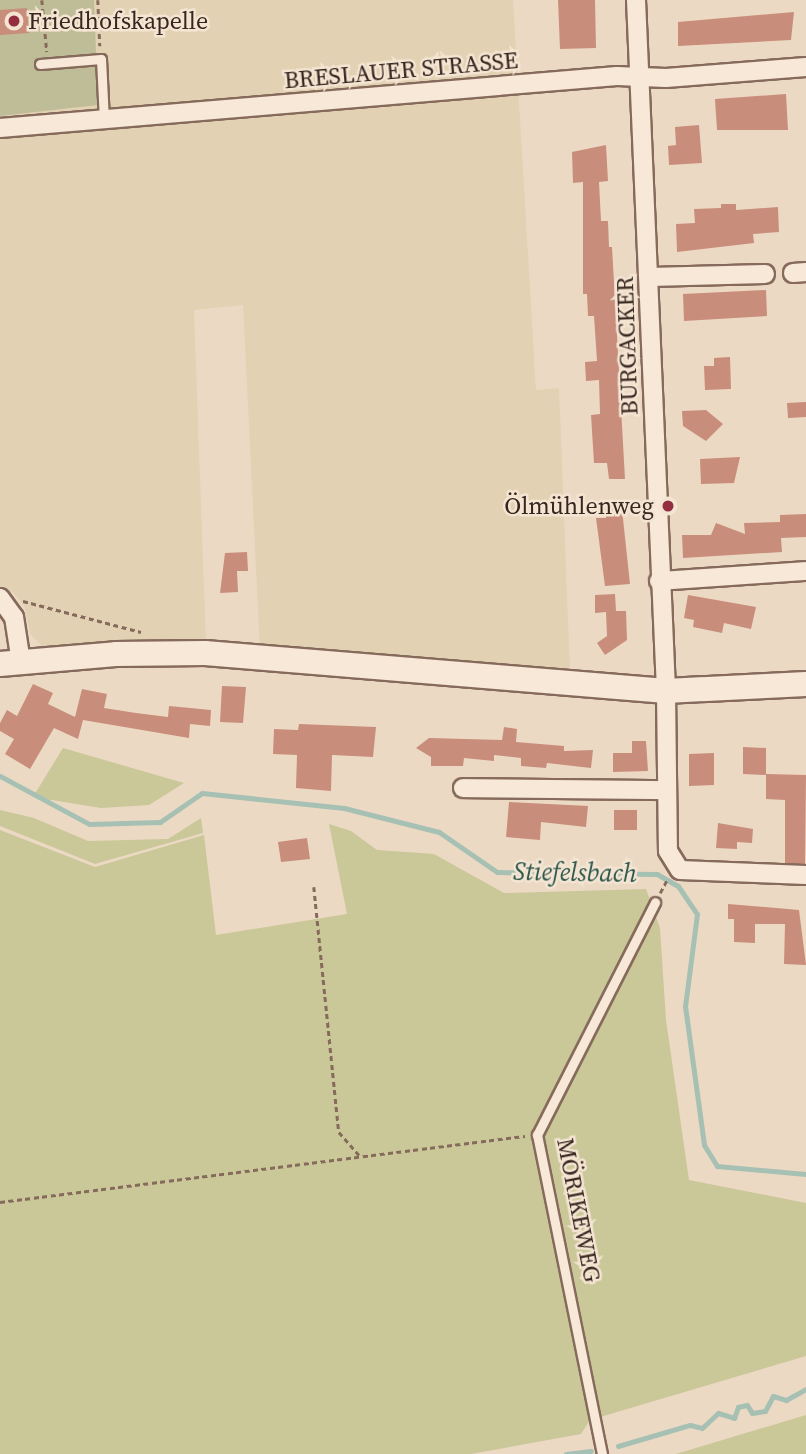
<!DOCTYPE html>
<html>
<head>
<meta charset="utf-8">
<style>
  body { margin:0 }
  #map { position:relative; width:806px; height:1454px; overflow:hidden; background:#ecd9c4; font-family:"Source Serif 4",serif }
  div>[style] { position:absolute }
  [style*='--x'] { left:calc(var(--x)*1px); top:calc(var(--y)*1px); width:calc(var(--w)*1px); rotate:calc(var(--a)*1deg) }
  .farmland>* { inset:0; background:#e2d1b2 }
  .green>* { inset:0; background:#cac798 }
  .cemetery>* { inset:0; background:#bfbd97 }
  .stream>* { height:5px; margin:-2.5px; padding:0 2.5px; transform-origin:2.5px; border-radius:2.5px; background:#a6c0b3 }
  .building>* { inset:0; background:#c98d7b }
  .path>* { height:2.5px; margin-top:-1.25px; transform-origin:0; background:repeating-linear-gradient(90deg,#866a5b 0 5px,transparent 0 8.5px) }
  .roads { filter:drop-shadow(2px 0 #866a5b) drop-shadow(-2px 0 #866a5b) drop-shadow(0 2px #866a5b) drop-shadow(0 -2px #866a5b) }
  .lane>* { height:9px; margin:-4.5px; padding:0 4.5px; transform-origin:4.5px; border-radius:4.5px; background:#f7e8d7 }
  .street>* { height:18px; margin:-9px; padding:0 9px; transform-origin:9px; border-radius:9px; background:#f7e8d7 }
  .secondary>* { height:24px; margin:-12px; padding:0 12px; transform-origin:12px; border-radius:12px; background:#f7e8d7 }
  .dots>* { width:19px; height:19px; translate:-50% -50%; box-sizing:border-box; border:4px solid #f4e5d3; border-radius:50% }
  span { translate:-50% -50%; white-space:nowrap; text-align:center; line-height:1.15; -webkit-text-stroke:5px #f4e5d3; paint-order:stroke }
  .poi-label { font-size:24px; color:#37261f }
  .left { translate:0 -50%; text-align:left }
  .right { translate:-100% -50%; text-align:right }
  .street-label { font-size:24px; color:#37261f }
  .water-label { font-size:26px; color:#2e564c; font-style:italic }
</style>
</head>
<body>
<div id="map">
  <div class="farmland">
    <i style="clip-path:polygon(0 0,513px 0,536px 390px,559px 388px,570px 672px,260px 650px,243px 305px,194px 310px,206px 645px,47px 651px,30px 634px,25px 608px,14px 593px,0 587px)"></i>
  </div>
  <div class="green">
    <i style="clip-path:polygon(63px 748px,184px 783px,149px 805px,101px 808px,33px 797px)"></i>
    <i style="clip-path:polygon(0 810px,34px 818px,88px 841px,168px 839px,201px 818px,203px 833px,95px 864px,0 826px)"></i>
    <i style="clip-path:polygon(329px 824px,351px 831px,377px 850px,434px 854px,504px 893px,646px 889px,660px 928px,666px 1020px,689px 1180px,806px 1203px,806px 1356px,590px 1420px,581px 1434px,471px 1454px,0 1454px,0 830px,95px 867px,204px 835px,216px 935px,347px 914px)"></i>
    <i style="clip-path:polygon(806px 1415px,806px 1454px,676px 1454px)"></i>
  </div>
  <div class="cemetery">
    <i style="clip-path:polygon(0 0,94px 0,98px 105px,0 116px)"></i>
  </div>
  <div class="stream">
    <i style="--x:0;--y:776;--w:101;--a:28.3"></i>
    <i style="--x:89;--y:824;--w:71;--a:-1.6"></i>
    <i style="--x:160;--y:822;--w:51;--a:-34.6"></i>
    <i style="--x:202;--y:793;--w:143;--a:6"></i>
    <i style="--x:344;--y:808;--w:98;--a:14.2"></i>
    <i style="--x:439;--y:832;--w:70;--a:34.6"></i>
    <i style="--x:497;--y:872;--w:160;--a:0.7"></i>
    <i style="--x:657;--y:874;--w:24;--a:30"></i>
    <i style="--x:678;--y:886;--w:34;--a:56"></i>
    <i style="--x:697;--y:914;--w:93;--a:97.4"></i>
    <i style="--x:685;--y:1006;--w:140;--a:82.2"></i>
    <i style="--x:704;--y:1145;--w:25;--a:58"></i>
    <i style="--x:717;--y:1166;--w:89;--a:5.1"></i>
    <i style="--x:618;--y:1446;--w:75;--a:-16.3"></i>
    <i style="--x:690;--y:1425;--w:12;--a:14"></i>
    <i style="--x:702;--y:1428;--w:22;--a:-43"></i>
    <i style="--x:718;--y:1413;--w:17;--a:17"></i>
    <i style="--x:734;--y:1418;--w:12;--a:-70"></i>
    <i style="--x:738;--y:1407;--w:9;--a:-13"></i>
    <i style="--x:747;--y:1405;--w:9;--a:58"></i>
    <i style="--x:752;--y:1413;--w:13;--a:-9"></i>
    <i style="--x:765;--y:1411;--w:17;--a:-62"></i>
    <i style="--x:773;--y:1396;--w:14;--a:17"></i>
    <i style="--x:786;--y:1400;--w:23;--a:-29"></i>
    <i style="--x:566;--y:1454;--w:25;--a:-7"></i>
  </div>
  <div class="building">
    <i style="clip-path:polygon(558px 0,595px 0,596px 48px,560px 49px)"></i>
    <i style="clip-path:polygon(27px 8px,29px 33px,0 35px,0 10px)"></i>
    <i style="clip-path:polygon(794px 12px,791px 40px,678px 46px,678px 22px)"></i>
    <i style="clip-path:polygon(786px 94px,788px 130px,717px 130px,715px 99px)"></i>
    <i style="clip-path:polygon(699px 125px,702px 163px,669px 165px,668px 146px,676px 145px,675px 127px)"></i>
    <i style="clip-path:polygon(606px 145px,608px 181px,599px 182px,601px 221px,608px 221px,609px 247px,612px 247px,625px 479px,609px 479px,607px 463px,594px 463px,591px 415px,600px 414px,599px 380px,586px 381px,585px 362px,597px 361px,594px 316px,588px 316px,587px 294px,583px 294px,583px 182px,573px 183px,572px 152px)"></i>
    <i style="clip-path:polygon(721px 204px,736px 204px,736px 210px,778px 207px,779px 232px,753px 234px,754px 243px,677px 252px,676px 224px,695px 223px,694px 209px,721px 208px)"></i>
    <i style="clip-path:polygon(766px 290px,767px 316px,684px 321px,683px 294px)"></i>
    <i style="clip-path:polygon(730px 357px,731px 389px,705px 390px,704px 366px,714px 366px,714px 358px)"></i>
    <i style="clip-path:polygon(806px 402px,806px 417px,788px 418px,787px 403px)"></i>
    <i style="clip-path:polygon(706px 410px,723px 424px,706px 441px,683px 426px,682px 411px)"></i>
    <i style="clip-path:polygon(740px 457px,734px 483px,701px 484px,700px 459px)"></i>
    <i style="clip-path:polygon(621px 500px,630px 584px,605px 586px,596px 518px,606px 518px,605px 501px)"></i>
    <i style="clip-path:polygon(806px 514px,806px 537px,781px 538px,782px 552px,683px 558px,682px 535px,711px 535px,716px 523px,745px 534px,744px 523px,780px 522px,780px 515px)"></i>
    <i style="clip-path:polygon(247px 552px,248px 571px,237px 571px,238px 592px,220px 593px,225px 553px)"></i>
    <i style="clip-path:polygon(615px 594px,616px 611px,626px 611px,627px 640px,605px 655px,597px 643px,607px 636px,606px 612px,595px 613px,595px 595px)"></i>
    <i style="clip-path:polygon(688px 595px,756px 607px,751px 629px,724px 623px,722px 633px,693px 627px,694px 620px,684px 618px)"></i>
    <i style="clip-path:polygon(33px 684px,53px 693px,48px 704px,75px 717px,82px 689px,107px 694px,104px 708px,136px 713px,168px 717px,169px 706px,211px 710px,210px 726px,190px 724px,189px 738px,83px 720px,78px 739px,54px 728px,30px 769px,5px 754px,14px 739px,0 731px,0 723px,7px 710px,17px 716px)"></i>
    <i style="clip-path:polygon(222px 686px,246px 687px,243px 723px,220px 722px)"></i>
    <i style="clip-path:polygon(299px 724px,376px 727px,373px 757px,332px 755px,331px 791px,296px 788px,297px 755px,273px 754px,274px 729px,298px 730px)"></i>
    <i style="clip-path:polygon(504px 727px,517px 729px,516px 742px,564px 746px,564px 751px,593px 750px,591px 768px,547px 763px,546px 768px,521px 766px,521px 758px,494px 755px,494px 761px,464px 758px,463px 766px,431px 766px,431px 757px,416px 748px,429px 738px,502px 740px)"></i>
    <i style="clip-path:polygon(632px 741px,646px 741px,648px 771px,613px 772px,613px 753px,632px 753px)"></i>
    <i style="clip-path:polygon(743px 747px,766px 748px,766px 775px,743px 774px)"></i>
    <i style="clip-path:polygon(714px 753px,714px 785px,689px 786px,689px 754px)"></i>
    <i style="clip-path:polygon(766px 774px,806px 775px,805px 864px,785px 863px,785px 800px,766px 799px)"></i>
    <i style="clip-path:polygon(509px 802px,588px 806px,586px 827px,541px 822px,540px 840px,506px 837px)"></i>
    <i style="clip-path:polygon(614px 810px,637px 810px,637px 830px,614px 830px)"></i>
    <i style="clip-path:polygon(718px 823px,753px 829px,752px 843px,737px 842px,737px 849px,716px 848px)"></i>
    <i style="clip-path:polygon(307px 838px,310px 859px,281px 862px,278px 842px)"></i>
    <i style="clip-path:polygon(728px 904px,799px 910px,806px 965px,784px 964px,785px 924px,755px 924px,755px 943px,734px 942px,734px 919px,728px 919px)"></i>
  </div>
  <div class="path">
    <i style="--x:42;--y:0;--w:52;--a:84.5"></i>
    <i style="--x:98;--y:0;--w:46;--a:87.5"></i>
    <i style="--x:23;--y:601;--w:122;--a:14.7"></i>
    <i style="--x:314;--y:887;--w:246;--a:84.2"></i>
    <i style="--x:339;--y:1132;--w:33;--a:49"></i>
    <i style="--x:660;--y:893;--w:15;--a:-62"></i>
    <i style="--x:0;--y:1202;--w:529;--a:-7.17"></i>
  </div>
  <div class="roads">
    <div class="lane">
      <i style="--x:40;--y:64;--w:61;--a:-4.7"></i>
      <i style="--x:101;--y:59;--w:61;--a:87.2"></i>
      <i style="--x:602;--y:1454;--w:326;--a:-101.5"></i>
      <i style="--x:537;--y:1135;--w:261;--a:-63.1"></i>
    </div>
    <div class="street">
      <i style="--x:636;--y:0;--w:692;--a:87.51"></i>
      <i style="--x:666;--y:691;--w:160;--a:89.3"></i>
      <i style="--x:668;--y:851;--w:22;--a:58"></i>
      <i style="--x:680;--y:870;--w:126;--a:2.3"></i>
      <i style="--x:0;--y:128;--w:619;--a:-4.82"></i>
      <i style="--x:617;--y:76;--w:49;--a:2.3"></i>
      <i style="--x:666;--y:78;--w:140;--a:-4.5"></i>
      <i style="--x:793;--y:273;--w:13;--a:-4"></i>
      <i style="--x:650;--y:277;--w:115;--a:-1.5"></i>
      <i style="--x:659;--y:581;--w:147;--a:-3.9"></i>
      <i style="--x:0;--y:598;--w:24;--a:54"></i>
      <i style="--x:14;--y:617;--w:46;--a:81.2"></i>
      <i style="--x:463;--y:788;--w:204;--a:0.6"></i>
    </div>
    <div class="secondary">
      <i style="--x:0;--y:664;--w:116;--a:-4.9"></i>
      <i style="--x:116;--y:654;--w:89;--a:-0.6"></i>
      <i style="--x:205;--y:653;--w:463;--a:4.7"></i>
      <i style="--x:666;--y:691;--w:140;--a:-2.9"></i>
    </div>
  </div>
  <div class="dots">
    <i style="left:14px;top:21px;background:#932e41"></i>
    <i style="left:668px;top:506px;background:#932e41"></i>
  </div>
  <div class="poi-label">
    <span class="left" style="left:28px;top:21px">Friedhofskapelle</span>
    <span class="right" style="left:654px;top:506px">Ölmühlenweg</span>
  </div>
  <div class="street-label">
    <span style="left:401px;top:70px;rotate:-5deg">BRESLAUER STRASSE</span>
    <span style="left:627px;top:346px;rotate:-92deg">BURGACKER</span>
    <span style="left:579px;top:1210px;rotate:79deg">MÖRIKEWEG</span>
  </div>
  <div class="water-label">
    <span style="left:575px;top:873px;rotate:1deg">Stiefelsbach</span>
  </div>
</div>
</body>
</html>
